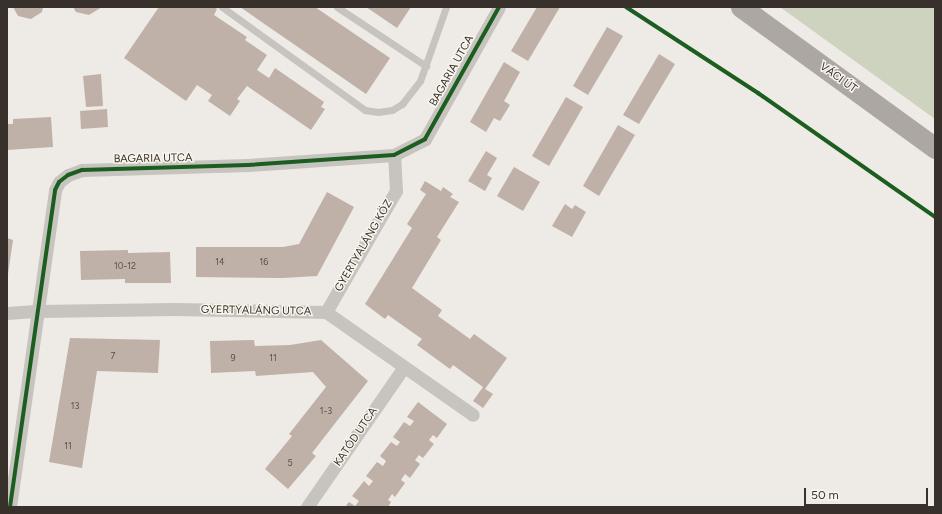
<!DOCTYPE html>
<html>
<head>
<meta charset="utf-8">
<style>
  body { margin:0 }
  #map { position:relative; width:942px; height:514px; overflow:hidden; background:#eeeae5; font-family:Figtree,sans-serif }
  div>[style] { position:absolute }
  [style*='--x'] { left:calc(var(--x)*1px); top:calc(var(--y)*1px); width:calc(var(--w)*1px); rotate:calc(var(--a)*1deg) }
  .green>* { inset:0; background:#ced3c0 }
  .building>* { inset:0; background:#c0b1a8 }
  .lane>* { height:7px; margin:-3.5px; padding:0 3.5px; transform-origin:3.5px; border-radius:3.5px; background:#c7c3be }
  .street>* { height:13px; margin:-6.5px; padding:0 6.5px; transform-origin:6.5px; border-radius:6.5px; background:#c7c3be }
  .primary>* { height:21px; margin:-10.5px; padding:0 10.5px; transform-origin:10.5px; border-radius:10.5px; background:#aca7a3 }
  .cycleway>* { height:4px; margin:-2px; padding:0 2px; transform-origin:2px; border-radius:2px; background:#1b5e20 }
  span { translate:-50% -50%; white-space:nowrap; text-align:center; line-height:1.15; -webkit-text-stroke:3px #f9f5ed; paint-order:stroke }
  .number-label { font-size:9px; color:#5a504a }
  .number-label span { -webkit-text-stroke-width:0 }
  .street-label { font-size:11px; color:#38302b }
  .frame { position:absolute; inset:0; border:8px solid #38302b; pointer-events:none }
  .scale { position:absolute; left:804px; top:488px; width:124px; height:18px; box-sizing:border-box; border:2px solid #38302b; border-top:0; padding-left:5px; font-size:12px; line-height:14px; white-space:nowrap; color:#38302b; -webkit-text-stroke:3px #f9f5ed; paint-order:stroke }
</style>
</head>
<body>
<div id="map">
  <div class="green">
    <i style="clip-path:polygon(780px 7px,935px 7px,935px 119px)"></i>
  </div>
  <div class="building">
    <i style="clip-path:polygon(13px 7px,43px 7px,42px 12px,31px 19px,18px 16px)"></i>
    <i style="clip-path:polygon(73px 7px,102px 7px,89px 15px,76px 12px)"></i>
    <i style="clip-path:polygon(159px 7px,215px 7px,217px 9px,214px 15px,247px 37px,245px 40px,267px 55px,257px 70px,269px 78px,275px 68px,324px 102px,321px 107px,325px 109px,311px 130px,247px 86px,237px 99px,240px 101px,230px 116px,208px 101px,212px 95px,197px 85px,186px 101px,124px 58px)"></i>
    <i style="clip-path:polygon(240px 7px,315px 7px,390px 58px,366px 94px)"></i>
    <i style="clip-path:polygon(366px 7px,411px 7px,397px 28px)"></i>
    <i style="clip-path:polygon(537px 7px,560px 7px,528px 61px,511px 51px)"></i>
    <i style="clip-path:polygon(607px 27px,623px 36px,588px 95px,573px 86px)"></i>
    <i style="clip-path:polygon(659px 54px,675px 64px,639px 124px,623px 115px)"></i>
    <i style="clip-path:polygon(504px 62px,520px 72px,504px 101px,510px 105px,500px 121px,494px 118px,486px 132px,470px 122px)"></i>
    <i style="clip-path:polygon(101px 74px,103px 106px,86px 107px,83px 76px)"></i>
    <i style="clip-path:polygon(566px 97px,583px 107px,549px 166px,532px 156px)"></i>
    <i style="clip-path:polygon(107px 109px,108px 127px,81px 129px,80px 111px)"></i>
    <i style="clip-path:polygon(51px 117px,53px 147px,7px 150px,7px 124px,13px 124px,13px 119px)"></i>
    <i style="clip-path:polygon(618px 125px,635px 135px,599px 196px,583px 186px)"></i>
    <i style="clip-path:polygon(486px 151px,497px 158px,487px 175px,492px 178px,485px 191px,468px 181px)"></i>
    <i style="clip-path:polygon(514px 167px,540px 182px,523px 211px,497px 196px)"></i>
    <i style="clip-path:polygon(425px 181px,441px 191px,443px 187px,453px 194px,450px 197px,459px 202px,437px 237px,441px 240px,412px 288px,442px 310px,438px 316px,470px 339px,474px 334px,507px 358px,485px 389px,493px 394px,483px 408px,473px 401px,483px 387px,453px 365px,450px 369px,417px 345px,422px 339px,388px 315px,385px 319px,365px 304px,412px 228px,407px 224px,426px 194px,420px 190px)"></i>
    <i style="clip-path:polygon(327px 192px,354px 207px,317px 276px,283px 278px,196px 277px,196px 247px,283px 247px,299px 244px)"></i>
    <i style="clip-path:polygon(565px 204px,572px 209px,575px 205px,586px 212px,572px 237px,552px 226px)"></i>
    <i style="clip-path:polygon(7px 238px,13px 240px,8px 274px,7px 274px)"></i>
    <i style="clip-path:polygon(128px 250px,128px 253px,170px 252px,171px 283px,125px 283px,125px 279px,81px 280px,80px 251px)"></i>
    <i style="clip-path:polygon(70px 338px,160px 340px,158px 373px,97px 371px,82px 468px,49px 462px)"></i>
    <i style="clip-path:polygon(254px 340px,255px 346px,290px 345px,321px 340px,368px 381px,312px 453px,316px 456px,288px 489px,265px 469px,292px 436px,289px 434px,326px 387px,313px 372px,256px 376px,255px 371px,211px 373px,210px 341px)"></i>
    <i style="clip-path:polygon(418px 402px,447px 424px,437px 438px,433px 435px,429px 440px,434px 444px,423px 458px,419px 455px,415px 460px,420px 464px,410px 478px,405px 474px,401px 480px,405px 483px,395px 497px,392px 494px,388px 500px,391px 502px,388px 507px,345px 507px,349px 502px,355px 506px,359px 501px,352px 496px,364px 481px,369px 486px,373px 481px,366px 476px,377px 462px,383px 466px,386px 461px,380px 456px,391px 442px,397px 446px,400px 442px,393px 437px,404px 422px,410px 426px,414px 421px,407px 417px)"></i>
  </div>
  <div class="lane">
    <i style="--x:222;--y:7;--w:176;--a:35.8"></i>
    <i style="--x:365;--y:110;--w:13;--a:9"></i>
    <i style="--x:378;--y:112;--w:14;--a:-8"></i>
    <i style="--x:392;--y:110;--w:12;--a:-31"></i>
    <i style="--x:402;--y:104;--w:29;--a:-52"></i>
    <i style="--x:420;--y:81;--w:78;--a:-70.6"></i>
    <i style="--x:337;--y:7;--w:107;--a:33.5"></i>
  </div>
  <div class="street">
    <i style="--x:326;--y:312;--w:140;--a:-60"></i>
    <i style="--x:396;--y:191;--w:36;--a:-93"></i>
    <i style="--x:7;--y:313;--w:31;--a:-4"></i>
    <i style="--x:38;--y:311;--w:137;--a:-0.8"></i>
    <i style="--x:175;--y:309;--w:151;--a:1.1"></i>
    <i style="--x:326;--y:312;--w:179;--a:35"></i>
    <i style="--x:10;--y:507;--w:320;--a:-81.9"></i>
    <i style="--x:55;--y:190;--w:9;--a:-63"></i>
    <i style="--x:59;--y:182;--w:11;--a:-38"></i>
    <i style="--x:68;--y:175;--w:15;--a:-20"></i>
    <i style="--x:82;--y:170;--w:166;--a:-1.7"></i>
    <i style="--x:248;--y:165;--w:146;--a:-3.9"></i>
    <i style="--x:394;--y:155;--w:35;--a:-27"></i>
    <i style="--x:425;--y:139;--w:151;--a:-60.7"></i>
    <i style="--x:307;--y:507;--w:170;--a:-55.3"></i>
  </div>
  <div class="primary">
    <i style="--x:741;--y:7;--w:240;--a:36"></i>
  </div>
  <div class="cycleway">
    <i style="--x:626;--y:7;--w:158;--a:33.1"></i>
    <i style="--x:758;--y:93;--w:216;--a:35"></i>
    <i style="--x:10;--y:507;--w:320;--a:-81.9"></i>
    <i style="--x:55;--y:190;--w:9;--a:-63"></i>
    <i style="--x:59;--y:182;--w:11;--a:-38"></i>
    <i style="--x:68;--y:175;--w:15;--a:-20"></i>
    <i style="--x:82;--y:170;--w:166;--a:-1.7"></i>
    <i style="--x:248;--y:165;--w:146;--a:-3.9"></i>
    <i style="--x:394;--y:155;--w:35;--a:-27"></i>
    <i style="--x:425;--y:139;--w:151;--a:-60.7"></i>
  </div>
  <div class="number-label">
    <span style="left:220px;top:262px">14</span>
    <span style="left:264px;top:262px">16</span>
    <span style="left:125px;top:266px">10-12</span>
    <span style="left:113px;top:356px">7</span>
    <span style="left:233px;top:358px">9</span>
    <span style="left:273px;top:358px">11</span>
    <span style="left:75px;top:406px">13</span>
    <span style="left:326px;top:411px">1-3</span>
    <span style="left:68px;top:446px">11</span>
    <span style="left:290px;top:463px">5</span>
  </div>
  <div class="street-label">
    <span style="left:452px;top:71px;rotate:-61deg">BAGARIA UTCA</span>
    <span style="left:838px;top:78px;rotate:36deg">VÁCI ÚT</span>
    <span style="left:153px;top:159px;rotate:-1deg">BAGARIA UTCA</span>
    <span style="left:364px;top:246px;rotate:-60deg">GYERTYALÁNG KÖZ</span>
    <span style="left:256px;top:311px;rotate:1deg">GYERTYALÁNG UTCA</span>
    <span style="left:356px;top:437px;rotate:-56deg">KATÓD UTCA</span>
  </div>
  <div class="frame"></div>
  <div class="scale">50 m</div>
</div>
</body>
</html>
